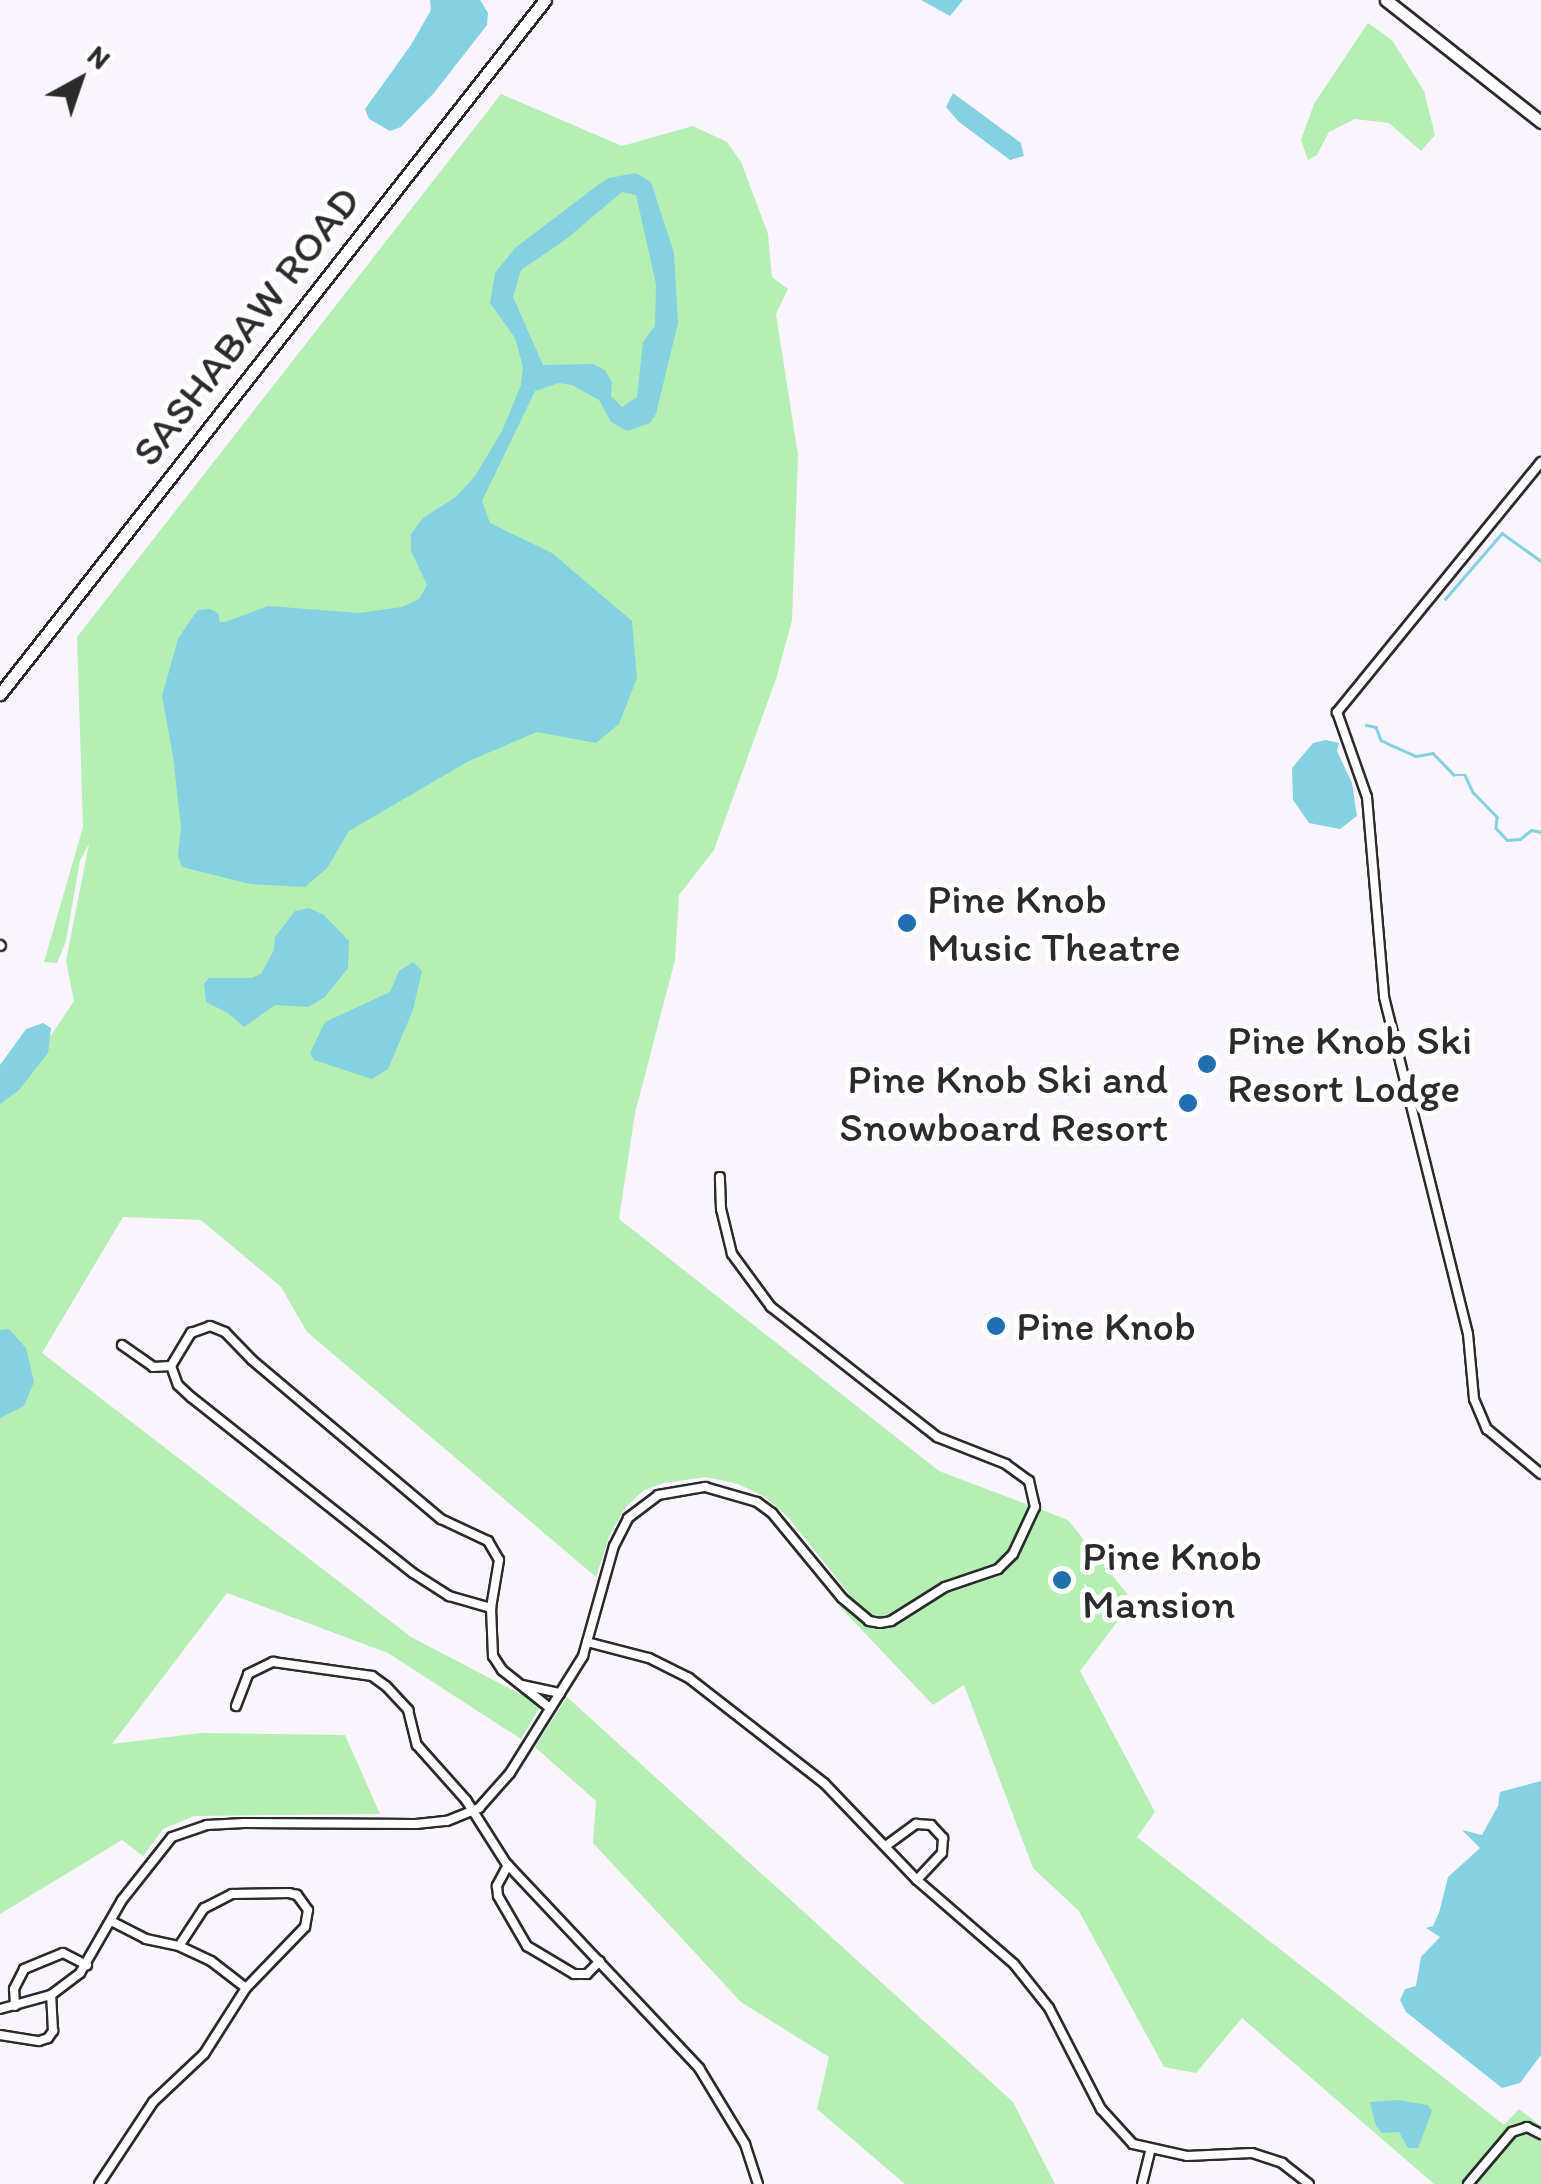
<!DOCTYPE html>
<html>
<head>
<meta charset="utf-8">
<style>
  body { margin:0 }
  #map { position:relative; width:1541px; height:2184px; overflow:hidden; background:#faf4fd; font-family:Itim,sans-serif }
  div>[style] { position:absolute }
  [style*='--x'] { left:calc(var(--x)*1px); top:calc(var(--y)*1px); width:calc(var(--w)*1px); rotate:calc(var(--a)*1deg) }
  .green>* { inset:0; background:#b5efb4 }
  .water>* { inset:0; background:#84d2e1 }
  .stream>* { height:2.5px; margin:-1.25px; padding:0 1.25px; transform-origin:1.25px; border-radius:1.25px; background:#84d2e1 }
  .roads { filter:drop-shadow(2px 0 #2b2b2b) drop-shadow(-2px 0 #2b2b2b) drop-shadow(0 2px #2b2b2b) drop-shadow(0 -2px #2b2b2b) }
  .street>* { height:8px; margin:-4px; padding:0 4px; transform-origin:4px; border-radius:4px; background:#fff }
  .secondary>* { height:11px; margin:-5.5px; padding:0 5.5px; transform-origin:5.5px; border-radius:5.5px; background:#fff }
  .dots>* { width:28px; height:28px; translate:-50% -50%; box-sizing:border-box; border:5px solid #fff; border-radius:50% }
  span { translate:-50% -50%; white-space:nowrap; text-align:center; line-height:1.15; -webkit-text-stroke:10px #fff; paint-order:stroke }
  .street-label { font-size:42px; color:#2b2b2b }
  .poi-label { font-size:42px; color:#2b2b2b }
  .left { translate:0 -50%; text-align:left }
  .right { translate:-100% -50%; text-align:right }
  .north { position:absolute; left:30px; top:30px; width:100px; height:100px; -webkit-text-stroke:8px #fff; paint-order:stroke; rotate:40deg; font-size:28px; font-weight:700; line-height:40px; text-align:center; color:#2b2b2b }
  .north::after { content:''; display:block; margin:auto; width:35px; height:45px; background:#2b2b2b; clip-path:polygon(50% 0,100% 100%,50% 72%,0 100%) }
</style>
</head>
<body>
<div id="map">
  <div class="green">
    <i style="clip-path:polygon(1368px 23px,1392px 40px,1424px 91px,1435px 135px,1421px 151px,1389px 123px,1355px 119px,1329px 132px,1317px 155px,1308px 160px,1301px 140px,1314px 104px)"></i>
    <i style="clip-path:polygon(501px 94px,622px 146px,693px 126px,727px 142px,741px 162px,768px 234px,772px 277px,788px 289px,776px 314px,798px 455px,792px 620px,776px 679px,714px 850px,679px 895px,675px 960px,635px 1113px,619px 1219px,939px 1471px,1068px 1520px,1133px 1601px,1080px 1671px,1155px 1812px,1137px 1837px,1504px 2125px,1519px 2109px,1541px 2126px,1541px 2184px,1434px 2184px,1242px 2018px,1196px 2073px,1164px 2067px,1079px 1911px,1033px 1868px,964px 1685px,933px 1705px,839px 1606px,850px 1595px,788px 1517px,765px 1497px,738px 1484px,706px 1477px,664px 1483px,644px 1490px,625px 1508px,610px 1534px,596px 1577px,307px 1332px,281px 1287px,201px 1220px,123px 1217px,42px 1353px,411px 1637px,541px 1705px,521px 1739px,388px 1653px,227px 1593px,112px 1744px,201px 1733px,345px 1735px,380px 1814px,194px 1816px,163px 1829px,143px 1856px,122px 1840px,0 1914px,0 1083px,44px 1046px,74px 1001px,66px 961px,89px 844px,80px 860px,66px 941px,57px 963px,44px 962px,83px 827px,77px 637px)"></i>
    <i style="clip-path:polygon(567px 1697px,1013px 2102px,1055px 2184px,905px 2184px,817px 2109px,829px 2057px,741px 2002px,593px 1843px,596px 1801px,535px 1747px)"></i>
  </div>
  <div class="water">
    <i style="clip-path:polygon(430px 0,480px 0,488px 13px,487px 25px,434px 93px,401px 127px,390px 131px,369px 119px,365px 109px,411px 45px,431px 10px)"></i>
    <i style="clip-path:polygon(921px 0,963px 0,950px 16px)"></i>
    <i style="clip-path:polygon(953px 93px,1021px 143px,1024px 156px,1010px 160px,959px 122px,946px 107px)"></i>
    <i style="clip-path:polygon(evenodd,636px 173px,651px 182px,674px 253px,678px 323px,656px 414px,650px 423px,627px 431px,611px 422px,599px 400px,572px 385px,559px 383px,535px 391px,482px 501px,490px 523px,552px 553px,632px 621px,637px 678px,619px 724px,596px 743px,537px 732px,469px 761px,349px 831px,327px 868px,305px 887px,250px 884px,182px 867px,178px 856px,181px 827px,173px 756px,162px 696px,178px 639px,187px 625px,198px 610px,210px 609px,218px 613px,220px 622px,225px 622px,268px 606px,359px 613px,402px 607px,419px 599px,427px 585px,411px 551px,411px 534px,423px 518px,456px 497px,475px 476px,502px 431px,521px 385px,523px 367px,515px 338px,490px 303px,495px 273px,515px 248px,598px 185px,609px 178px,636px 173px,622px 192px,636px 195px,656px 284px,655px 326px,643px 342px,637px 397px,622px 407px,611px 396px,612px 382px,605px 370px,593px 364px,543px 365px,513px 297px,521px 270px,565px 240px,622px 192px)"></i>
    <i style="clip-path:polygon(1326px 740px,1339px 743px,1337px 751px,1352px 783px,1357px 816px,1340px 829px,1309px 823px,1293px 800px,1292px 768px,1313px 743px)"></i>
    <i style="clip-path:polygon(309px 908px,324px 915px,349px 941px,348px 968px,325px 997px,308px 1007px,275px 1005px,244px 1027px,228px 1013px,206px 1002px,204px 984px,209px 978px,251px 978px,261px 974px,274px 950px,275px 937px,295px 911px)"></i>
    <i style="clip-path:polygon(413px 962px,422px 971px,413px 1010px,388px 1069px,372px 1079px,314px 1060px,310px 1053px,325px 1022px,390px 992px,399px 971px)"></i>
    <i style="clip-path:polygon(43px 1023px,51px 1028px,48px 1053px,19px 1090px,0 1104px,0 1065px,26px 1029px)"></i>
    <i style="clip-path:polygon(9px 1329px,26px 1348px,34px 1382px,24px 1406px,0 1418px,0 1330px)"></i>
    <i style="clip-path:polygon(1541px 1781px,1541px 2055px,1520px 2083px,1502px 2088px,1406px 2012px,1400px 2000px,1405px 1989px,1416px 1986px,1421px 1957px,1440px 1937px,1426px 1928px,1433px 1926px,1439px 1913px,1448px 1877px,1480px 1848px,1462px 1830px,1482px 1835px,1498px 1806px,1500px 1792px)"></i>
    <i style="clip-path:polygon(1398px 2100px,1428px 2105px,1432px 2111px,1418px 2148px,1408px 2148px,1399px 2132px,1382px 2133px,1376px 2126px,1370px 2102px)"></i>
  </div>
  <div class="stream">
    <i style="--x:1445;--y:599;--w:87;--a:-49.2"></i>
    <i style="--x:1502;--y:533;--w:48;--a:35.7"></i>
    <i style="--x:1366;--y:725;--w:10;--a:11"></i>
    <i style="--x:1376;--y:727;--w:14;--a:69"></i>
    <i style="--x:1381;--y:740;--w:11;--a:27"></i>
    <i style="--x:1391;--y:745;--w:27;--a:24"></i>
    <i style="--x:1416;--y:756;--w:17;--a:-10"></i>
    <i style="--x:1433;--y:753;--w:30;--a:46"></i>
    <i style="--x:1454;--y:775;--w:11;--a:0"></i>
    <i style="--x:1465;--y:775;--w:19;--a:65"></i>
    <i style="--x:1473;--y:792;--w:35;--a:46"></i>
    <i style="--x:1497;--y:817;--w:11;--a:95"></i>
    <i style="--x:1496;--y:828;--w:16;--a:47"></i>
    <i style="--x:1507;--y:840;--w:13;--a:-4"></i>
    <i style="--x:1520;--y:839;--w:14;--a:-39"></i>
    <i style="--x:1531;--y:830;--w:10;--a:11"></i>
  </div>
  <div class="roads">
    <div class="street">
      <i style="--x:1541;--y:462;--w:323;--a:129.2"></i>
      <i style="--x:1337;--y:712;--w:90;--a:70.6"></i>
      <i style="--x:1367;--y:797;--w:201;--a:85.1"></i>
      <i style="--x:1384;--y:997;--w:347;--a:76"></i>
      <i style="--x:1468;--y:1334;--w:65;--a:84.7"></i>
      <i style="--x:1474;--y:1399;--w:33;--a:67"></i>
      <i style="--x:1487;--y:1429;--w:70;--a:39.8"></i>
      <i style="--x:0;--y:945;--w:1;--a:45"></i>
      <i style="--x:122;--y:1345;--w:38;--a:35"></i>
      <i style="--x:153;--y:1367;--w:18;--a:-3"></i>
      <i style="--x:171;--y:1366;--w:20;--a:70"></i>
      <i style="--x:178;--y:1385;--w:18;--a:43"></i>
      <i style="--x:191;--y:1397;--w:283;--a:38.4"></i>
      <i style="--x:413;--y:1573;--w:43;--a:32.6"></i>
      <i style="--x:449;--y:1596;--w:44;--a:15.9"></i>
      <i style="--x:491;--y:1608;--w:48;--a:87.6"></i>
      <i style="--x:493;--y:1656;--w:17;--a:57"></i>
      <i style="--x:502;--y:1670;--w:61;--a:38.4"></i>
      <i style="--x:171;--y:1366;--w:39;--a:-59"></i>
      <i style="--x:191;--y:1333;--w:20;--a:-20"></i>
      <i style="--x:210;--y:1326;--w:16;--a:22"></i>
      <i style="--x:225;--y:1332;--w:39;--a:46"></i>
      <i style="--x:252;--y:1360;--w:247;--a:40.1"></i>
      <i style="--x:441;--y:1519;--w:52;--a:25.1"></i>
      <i style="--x:488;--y:1541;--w:22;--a:60"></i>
      <i style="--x:499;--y:1560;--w:49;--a:99.5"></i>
      <i style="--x:587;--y:1642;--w:64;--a:14.5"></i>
      <i style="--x:649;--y:1658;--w:45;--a:26.6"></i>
      <i style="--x:689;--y:1678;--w:171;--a:37.9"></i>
      <i style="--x:824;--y:1783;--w:134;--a:46.2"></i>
      <i style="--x:917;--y:1880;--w:128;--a:40.9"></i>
      <i style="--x:1014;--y:1964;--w:56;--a:51.5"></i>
      <i style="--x:1049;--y:2008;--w:114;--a:62.8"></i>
      <i style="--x:1101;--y:2109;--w:47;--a:47.6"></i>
      <i style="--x:1133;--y:2144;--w:55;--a:12.5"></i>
      <i style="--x:1187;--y:2156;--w:65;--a:-2.6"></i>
      <i style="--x:1252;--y:2153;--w:32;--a:18"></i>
      <i style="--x:1282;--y:2163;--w:34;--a:38"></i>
      <i style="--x:522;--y:1685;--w:39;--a:12"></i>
      <i style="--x:236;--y:1706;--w:34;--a:-69"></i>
      <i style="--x:248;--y:1674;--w:28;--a:-26"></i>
      <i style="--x:273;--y:1662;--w:100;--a:8"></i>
      <i style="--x:372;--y:1676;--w:17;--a:36"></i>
      <i style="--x:386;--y:1686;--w:33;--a:47"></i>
      <i style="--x:408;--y:1710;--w:36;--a:76"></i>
      <i style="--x:417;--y:1745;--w:74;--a:48.3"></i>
      <i style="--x:466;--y:1800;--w:75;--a:57.6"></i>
      <i style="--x:506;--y:1863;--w:282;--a:46.7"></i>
      <i style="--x:699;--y:2068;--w:89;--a:58.8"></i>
      <i style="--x:745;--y:2144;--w:42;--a:72"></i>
      <i style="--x:887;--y:1845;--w:36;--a:-36"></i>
      <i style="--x:916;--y:1824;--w:15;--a:4"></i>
      <i style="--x:931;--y:1825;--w:18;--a:47"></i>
      <i style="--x:943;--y:1838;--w:15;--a:94"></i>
      <i style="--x:942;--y:1853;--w:37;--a:133"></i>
      <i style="--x:508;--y:1865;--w:24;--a:118"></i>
      <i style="--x:497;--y:1886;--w:10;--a:84"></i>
      <i style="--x:498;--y:1896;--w:58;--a:59.9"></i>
      <i style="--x:527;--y:1946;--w:55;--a:30.8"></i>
      <i style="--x:574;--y:1974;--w:13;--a:0"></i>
      <i style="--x:587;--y:1974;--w:18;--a:-45"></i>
      <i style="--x:111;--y:1921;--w:39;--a:27"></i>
      <i style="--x:146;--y:1939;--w:34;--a:12"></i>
      <i style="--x:179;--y:1946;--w:35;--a:25"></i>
      <i style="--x:211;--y:1961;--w:44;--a:37.6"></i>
      <i style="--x:15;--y:2006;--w:17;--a:-93"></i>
      <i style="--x:14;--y:1989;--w:22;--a:-63"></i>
      <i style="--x:24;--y:1969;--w:42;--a:-22.3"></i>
      <i style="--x:63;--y:1953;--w:27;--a:27"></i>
      <i style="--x:0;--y:2009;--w:53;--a:-15.4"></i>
      <i style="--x:51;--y:1995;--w:36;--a:-37"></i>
      <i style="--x:80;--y:1973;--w:84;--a:-60.1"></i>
      <i style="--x:122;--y:1900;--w:80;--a:-51.6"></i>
      <i style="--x:172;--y:1837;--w:37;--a:-19"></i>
      <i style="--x:207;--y:1825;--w:37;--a:-3"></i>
      <i style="--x:244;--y:1823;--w:172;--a:0.3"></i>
      <i style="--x:416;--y:1824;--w:31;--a:-6"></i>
      <i style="--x:447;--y:1821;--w:35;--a:-22"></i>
      <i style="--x:479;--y:1808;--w:47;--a:-48.5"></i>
      <i style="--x:510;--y:1773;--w:138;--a:-58"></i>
      <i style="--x:583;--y:1656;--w:114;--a:-74.3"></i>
      <i style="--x:614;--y:1546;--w:31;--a:-63"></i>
      <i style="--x:628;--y:1518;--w:38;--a:-37"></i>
      <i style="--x:658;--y:1495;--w:48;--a:-9.7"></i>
      <i style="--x:705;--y:1487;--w:54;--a:16.1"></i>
      <i style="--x:757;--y:1502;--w:19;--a:36"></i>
      <i style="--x:772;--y:1513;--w:110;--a:50.5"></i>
      <i style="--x:842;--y:1598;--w:35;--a:40"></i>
      <i style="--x:869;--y:1621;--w:11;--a:10"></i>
      <i style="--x:880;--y:1623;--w:11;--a:-10"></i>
      <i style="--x:891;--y:1621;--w:64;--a:-32.2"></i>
      <i style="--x:945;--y:1587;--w:56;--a:-18.8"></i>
      <i style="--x:998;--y:1569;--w:21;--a:-45"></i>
      <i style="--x:1013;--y:1554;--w:52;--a:-64.9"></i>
      <i style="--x:1035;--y:1507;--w:27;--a:-103"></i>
      <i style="--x:1029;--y:1481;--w:29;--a:-144"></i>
      <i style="--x:1006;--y:1464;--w:74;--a:-158.6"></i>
      <i style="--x:937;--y:1437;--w:211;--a:-141.9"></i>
      <i style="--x:771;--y:1307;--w:66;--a:-126.3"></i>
      <i style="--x:732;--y:1254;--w:46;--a:-103.7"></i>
      <i style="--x:721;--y:1209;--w:32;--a:-92"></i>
      <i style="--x:0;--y:2035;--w:39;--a:9"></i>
      <i style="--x:39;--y:2041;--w:9;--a:-18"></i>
      <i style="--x:48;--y:2038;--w:9;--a:-54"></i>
      <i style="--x:53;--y:2031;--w:36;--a:-93"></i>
      <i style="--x:99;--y:2184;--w:98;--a:-56.6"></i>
      <i style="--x:153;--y:2102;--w:70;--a:-43.3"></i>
      <i style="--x:204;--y:2054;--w:78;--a:-57.5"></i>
      <i style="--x:246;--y:1988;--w:85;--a:-46"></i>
      <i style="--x:305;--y:1927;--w:17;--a:-80"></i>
      <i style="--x:308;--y:1910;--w:19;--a:-126"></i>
      <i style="--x:297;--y:1895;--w:8;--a:-166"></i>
      <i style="--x:289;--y:1893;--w:57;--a:179"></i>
      <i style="--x:232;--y:1894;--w:31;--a:153"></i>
      <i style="--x:204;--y:1908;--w:45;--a:123.3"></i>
      <i style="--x:1142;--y:2184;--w:34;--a:-76"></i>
      <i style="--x:1468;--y:2184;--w:68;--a:-49.8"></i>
      <i style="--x:1512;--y:2132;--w:16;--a:-18"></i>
      <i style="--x:1527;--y:2127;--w:16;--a:27"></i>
    </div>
    <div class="secondary">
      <i style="--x:1386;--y:0;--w:197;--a:38.2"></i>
      <i style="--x:0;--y:694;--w:882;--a:-51.86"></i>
    </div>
  </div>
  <div class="dots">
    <i style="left:907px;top:923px;background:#1f6fb2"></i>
    <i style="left:1207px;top:1064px;background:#1f6fb2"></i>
    <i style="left:1188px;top:1103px;background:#1f6fb2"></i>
    <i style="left:996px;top:1326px;background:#1f6fb2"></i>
    <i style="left:1062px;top:1580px;background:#1f6fb2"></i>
  </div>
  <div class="street-label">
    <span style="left:246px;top:326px;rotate:-52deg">SASHABAW ROAD</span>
  </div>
  <div class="poi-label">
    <span class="left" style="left:927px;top:923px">Pine Knob<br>Music Theatre</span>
    <span class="left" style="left:1227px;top:1064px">Pine Knob Ski<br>Resort Lodge</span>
    <span class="right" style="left:1168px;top:1103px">Pine Knob Ski and<br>Snowboard Resort</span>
    <span class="left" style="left:1016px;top:1326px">Pine Knob</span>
    <span class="left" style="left:1082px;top:1580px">Pine Knob<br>Mansion</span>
  </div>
  <div class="north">N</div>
</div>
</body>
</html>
